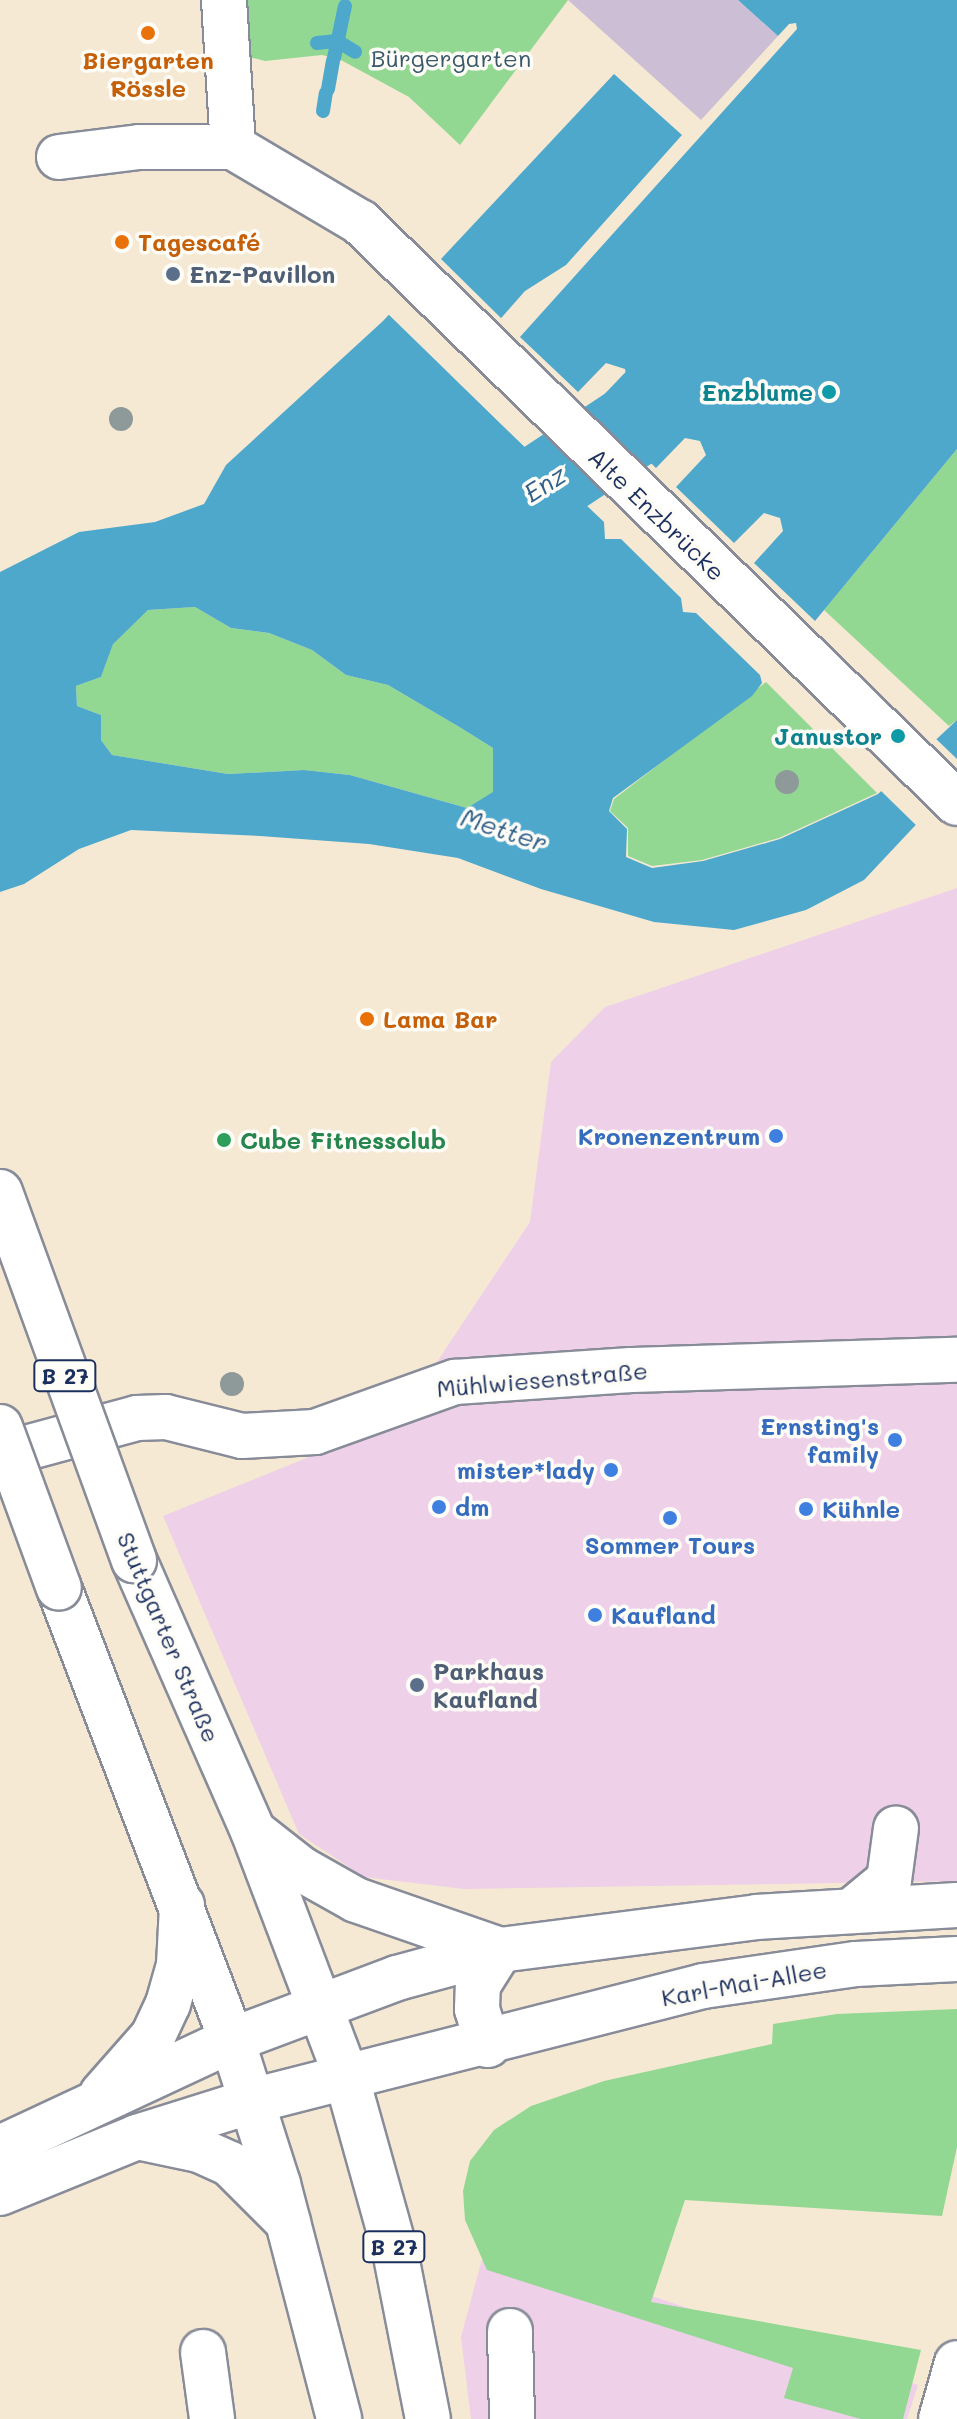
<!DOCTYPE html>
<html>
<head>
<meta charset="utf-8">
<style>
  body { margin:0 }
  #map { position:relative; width:957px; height:2419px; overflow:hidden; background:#f6e9d4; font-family:Mali,sans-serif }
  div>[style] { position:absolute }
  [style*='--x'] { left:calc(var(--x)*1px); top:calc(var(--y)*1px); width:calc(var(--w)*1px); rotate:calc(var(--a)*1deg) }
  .built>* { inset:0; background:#eed0e8 }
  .industrial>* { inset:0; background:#ccbed4 }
  .green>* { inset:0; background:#92d892 }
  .water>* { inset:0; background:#4ea8cc }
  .pier>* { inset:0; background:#f6e9d4 }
  .stream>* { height:14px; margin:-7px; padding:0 7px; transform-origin:7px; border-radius:7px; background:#4ea8cc }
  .river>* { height:84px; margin:-42px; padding:0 42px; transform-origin:42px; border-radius:42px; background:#4ea8cc }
  .roads { filter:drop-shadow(2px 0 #888c99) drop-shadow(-2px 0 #888c99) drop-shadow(0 2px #888c99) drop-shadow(0 -2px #888c99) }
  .minor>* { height:44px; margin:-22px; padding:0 22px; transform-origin:22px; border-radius:22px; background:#fff }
  .major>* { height:44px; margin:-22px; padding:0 22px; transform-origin:22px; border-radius:22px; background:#fff }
  .bridges { filter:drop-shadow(2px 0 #888c99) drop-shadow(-2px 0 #888c99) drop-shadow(0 2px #888c99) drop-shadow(0 -2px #888c99) }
  .major-bridge>* { height:44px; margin:-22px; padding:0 22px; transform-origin:22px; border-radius:22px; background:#fff }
  .trees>* { width:24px; height:24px; margin:-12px; border-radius:50%; background:#8e9a9a }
  .dots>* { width:22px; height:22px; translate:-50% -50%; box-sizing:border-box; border:4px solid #fdfcf7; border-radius:50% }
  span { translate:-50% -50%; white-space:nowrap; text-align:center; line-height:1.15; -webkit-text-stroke:7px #fdfcf7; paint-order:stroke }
  .shield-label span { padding:2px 6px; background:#fdfcf7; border:2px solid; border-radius:6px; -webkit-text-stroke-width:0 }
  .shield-label { font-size:22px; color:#1b2f5e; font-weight:700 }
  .park-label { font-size:24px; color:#39596b }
  .food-label { font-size:24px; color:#c56008; font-weight:700 }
  .left { translate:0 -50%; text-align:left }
  .service-label { font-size:24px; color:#4e5e75; font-weight:700 }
  .culture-label { font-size:24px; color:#0d838f; font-weight:700 }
  .right { translate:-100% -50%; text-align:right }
  .street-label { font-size:24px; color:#1b2f5e }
  .shop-label { font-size:24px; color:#366cbe; font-weight:700 }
  .leisure-label { font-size:24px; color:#27864d; font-weight:700 }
  .water-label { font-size:26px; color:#2f5f8a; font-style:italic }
</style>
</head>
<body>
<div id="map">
  <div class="built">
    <i style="clip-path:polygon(957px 888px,957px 1881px,464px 1889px,364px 1877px,299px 1834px,163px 1516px,440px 1404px,433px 1368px,530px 1222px,551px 1062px,605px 1007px)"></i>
    <i style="clip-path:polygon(487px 2241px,918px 2385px,907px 2419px,471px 2419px,461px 2337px)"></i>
  </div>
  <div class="industrial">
    <i style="clip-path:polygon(568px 0,738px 0,778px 36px,701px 120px)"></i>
  </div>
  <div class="green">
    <i style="clip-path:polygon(224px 0,568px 0,460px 145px,409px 97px,339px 59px,322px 55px,265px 61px,227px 51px)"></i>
    <i style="clip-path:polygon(957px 449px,957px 720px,949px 726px,824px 610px)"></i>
    <i style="clip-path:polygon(195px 607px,231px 628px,269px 633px,312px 650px,346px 675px,388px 685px,461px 728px,493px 748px,493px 793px,467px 808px,350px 775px,304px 770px,228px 774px,112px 755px,101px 740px,101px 715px,77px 706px,76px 686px,101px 677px,113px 643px,148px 610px)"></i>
    <i style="clip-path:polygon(766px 682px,877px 793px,779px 838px,702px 860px,652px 866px,628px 856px,628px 828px,610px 811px,614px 799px)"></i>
    <i style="clip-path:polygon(957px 2009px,957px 2147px,942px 2216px,685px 2200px,651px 2302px,921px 2350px,903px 2419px,861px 2419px,784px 2398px,793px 2368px,487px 2270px,465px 2220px,463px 2191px,470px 2161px,494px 2130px,531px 2106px,604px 2081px,772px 2044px,773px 2024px,837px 2014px)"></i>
  </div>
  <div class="water">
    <i style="clip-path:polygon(738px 0,957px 0,957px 449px,815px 621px,754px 563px,783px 531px,780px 518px,764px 513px,734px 543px,676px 487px,706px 455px,700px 441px,685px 438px,656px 468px,598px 411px,627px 380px,625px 369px,606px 363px,578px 392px,520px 337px,797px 29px,796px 23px,789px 24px,778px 36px)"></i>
    <i style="clip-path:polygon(evenodd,614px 74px,682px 135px,566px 265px,525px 291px,451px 375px,528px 450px,531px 461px,542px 463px,604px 522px,605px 539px,621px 539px,681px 598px,683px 612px,696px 613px,760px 675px,762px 683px,752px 696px,613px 798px,609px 811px,627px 829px,626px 857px,652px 868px,703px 861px,780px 839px,878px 794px,957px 720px,957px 781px,864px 880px,806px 910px,734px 930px,654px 922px,541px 889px,458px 858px,369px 844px,260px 836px,131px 830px,79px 849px,24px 884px,0 892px,0 572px,79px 532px,155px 522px,204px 504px,226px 465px,383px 321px,614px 74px,195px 607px,231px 628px,269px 633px,312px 650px,346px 675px,388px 685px,461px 728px,493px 748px,493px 792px,467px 808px,350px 775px,304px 770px,228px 774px,112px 755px,101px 740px,101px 715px,77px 706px,76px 686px,101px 677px,113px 644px,148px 610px,195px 607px)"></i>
  </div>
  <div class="pier">
    <i style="clip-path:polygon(438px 256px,504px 321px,457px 375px,533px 455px,386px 312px)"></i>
    <i style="clip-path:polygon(933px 736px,957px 759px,957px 787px,920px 829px,878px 788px)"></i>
  </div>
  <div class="stream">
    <i style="--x:317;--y:43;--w:20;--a:-6"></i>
    <i style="--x:337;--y:41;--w:21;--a:31"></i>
    <i style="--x:334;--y:58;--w:53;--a:-78.1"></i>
    <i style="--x:328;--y:89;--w:29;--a:-80"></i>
    <i style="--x:323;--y:111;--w:18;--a:-81"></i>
  </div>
  <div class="river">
    <i style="--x:460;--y:540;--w:206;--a:-33.5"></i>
    <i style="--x:632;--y:426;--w:101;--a:-46.2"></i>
  </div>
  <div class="roads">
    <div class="minor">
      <i style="--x:224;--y:0;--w:147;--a:86.5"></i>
      <i style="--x:59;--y:157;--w:81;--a:-7.1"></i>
      <i style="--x:139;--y:147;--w:94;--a:0"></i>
      <i style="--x:233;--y:147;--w:147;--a:30.6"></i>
      <i style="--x:360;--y:222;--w:833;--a:44.22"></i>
      <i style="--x:0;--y:1455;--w:142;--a:-15.1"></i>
      <i style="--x:137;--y:1418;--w:29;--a:-2"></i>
      <i style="--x:166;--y:1417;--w:78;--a:14"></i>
      <i style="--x:242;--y:1436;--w:73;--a:-3.1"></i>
      <i style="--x:315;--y:1432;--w:149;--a:-19.7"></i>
      <i style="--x:455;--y:1382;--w:176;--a:-3.9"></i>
      <i style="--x:631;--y:1370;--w:326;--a:-1.8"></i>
      <i style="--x:855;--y:1908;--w:44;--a:-39.5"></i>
      <i style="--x:889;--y:1880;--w:52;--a:-82.3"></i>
      <i style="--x:102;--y:2094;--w:77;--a:-48.7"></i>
      <i style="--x:153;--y:2036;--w:35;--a:-65"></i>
      <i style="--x:168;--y:2004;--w:41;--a:-74.2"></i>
      <i style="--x:179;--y:1965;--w:60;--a:-87.1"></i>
      <i style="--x:137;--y:2137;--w:63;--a:11.8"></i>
      <i style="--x:199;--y:2150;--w:34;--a:24"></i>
      <i style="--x:230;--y:2164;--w:82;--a:45"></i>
      <i style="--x:0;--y:2148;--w:256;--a:-25"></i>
      <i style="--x:0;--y:2193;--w:148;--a:-22.2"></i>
      <i style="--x:137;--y:2137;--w:121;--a:-17.4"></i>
      <i style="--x:510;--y:2331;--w:88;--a:88.7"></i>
      <i style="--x:203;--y:2352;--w:68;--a:82.3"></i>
      <i style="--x:941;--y:2419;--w:58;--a:-74.1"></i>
    </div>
    <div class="major">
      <i style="--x:134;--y:1560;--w:296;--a:66.3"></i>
      <i style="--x:253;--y:1831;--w:265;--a:69.2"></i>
      <i style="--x:347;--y:2079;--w:179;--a:74.4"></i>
      <i style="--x:395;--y:2251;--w:171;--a:78.9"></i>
      <i style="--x:59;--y:1588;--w:484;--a:69.1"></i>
      <i style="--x:232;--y:2040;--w:151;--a:72.3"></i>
      <i style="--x:278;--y:2184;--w:243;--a:75.4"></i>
      <i style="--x:254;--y:1832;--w:60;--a:38.2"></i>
      <i style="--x:301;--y:1869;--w:63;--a:29.4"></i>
      <i style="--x:356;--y:1900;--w:152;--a:19.1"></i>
      <i style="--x:232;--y:2040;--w:176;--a:-20.6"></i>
      <i style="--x:397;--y:1978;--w:107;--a:-15.2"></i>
      <i style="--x:500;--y:1950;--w:258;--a:-7.3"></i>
      <i style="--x:756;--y:1917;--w:201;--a:-3.4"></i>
      <i style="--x:488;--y:2045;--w:38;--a:-107"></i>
      <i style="--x:477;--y:2009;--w:24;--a:-88"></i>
      <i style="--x:478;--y:1985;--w:41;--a:-57.8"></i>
      <i style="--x:252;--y:2101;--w:465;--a:-14.3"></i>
      <i style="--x:703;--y:1986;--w:155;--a:-8.2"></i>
      <i style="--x:856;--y:1964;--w:101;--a:-2.8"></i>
    </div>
  </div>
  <div class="bridges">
    <div class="major-bridge">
      <i style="--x:0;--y:1192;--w:392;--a:70"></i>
      <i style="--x:0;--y:1427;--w:171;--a:69.9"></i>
    </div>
  </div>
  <div class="trees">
    <i style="left:121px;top:419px"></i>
    <i style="left:787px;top:782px"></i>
    <i style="left:232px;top:1384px"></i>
  </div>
  <div class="dots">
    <i style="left:148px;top:33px;background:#e8710a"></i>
    <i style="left:122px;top:242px;background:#e8710a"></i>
    <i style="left:173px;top:274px;background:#5c6f8a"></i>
    <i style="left:829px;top:392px;background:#0f9aa8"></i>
    <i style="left:898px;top:736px;background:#0f9aa8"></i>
    <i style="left:367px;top:1019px;background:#e8710a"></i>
    <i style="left:776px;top:1136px;background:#3f7fe0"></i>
    <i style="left:224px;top:1140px;background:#2e9e5b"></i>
    <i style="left:895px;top:1440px;background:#3f7fe0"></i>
    <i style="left:611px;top:1470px;background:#3f7fe0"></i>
    <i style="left:439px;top:1507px;background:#3f7fe0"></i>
    <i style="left:806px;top:1509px;background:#3f7fe0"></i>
    <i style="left:670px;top:1518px;background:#3f7fe0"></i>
    <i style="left:595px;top:1615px;background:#3f7fe0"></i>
    <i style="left:417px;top:1685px;background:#5c6f8a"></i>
  </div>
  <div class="shield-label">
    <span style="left:65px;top:1376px">B 27</span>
    <span style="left:394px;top:2247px">B 27</span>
  </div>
  <div class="park-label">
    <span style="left:451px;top:58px">Bürgergarten</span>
  </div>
  <div class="food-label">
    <span style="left:148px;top:74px">Biergarten<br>Rössle</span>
    <span class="left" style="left:138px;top:242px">Tagescafé</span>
    <span class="left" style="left:383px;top:1019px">Lama Bar</span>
  </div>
  <div class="service-label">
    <span class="left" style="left:189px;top:274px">Enz-Pavillon</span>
    <span class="left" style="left:433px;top:1685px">Parkhaus<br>Kaufland</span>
  </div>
  <div class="culture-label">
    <span class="right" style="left:813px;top:392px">Enzblume</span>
    <span class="right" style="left:882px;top:736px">Janustor</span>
  </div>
  <div class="street-label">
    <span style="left:657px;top:514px;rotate:44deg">Alte Enzbrücke</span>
    <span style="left:542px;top:1379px;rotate:-5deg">Mühlwiesenstraße</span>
    <span style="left:169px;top:1637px;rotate:67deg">Stuttgarter Straße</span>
    <span style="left:744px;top:1983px;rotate:-10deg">Karl-Mai-Allee</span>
  </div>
  <div class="shop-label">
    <span class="right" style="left:760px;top:1136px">Kronenzentrum</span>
    <span class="right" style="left:879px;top:1440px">Ernsting's<br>family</span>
    <span class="right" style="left:595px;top:1470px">mister*lady</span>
    <span class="left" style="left:455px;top:1507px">dm</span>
    <span class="left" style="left:822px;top:1509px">Kühnle</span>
    <span style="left:670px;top:1545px">Sommer Tours</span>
    <span class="left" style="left:611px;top:1615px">Kaufland</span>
  </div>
  <div class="leisure-label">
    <span class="left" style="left:240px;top:1140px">Cube Fitnessclub</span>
  </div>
  <div class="water-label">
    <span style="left:545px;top:484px;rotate:-33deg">Enz</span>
    <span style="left:504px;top:830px;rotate:18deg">Metter</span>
  </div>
</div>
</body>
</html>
